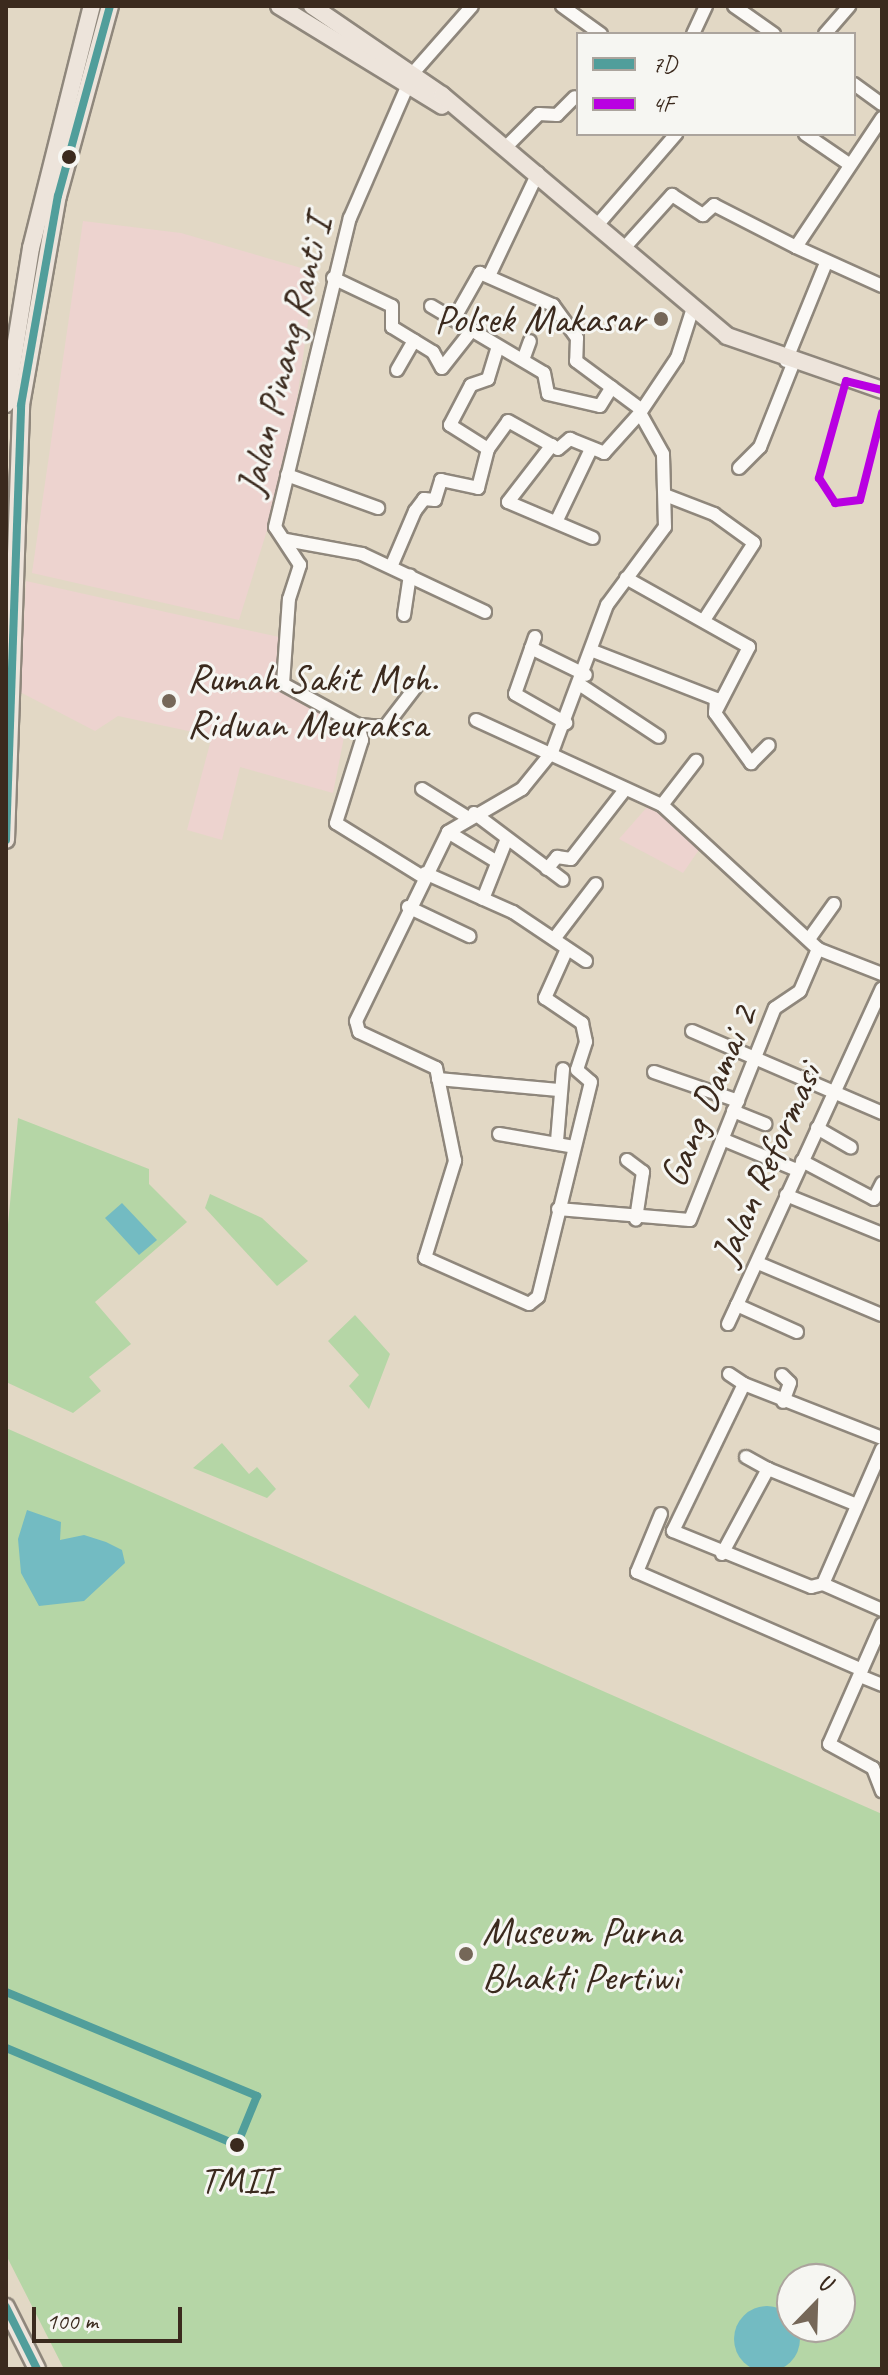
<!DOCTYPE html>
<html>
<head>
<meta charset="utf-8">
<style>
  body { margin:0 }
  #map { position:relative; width:888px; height:2375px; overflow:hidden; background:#e2d8c5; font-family:Caveat,sans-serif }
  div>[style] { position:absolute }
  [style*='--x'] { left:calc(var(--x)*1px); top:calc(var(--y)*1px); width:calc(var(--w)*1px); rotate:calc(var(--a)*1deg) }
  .built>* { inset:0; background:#edd3cf }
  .green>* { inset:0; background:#b5d6a6 }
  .water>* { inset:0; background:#73bbc2 }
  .round { border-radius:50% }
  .roads { filter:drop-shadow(2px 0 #8f877c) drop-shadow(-2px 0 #8f877c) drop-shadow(0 2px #8f877c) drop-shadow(0 -2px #8f877c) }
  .minor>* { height:12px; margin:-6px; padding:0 6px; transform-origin:6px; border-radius:6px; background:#fbf9f6 }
  .major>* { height:16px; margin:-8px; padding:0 8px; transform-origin:8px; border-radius:8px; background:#ede4db }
  .bus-1>* { height:8px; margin:-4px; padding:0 4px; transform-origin:4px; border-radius:4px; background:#519e9b }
  .bus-2>* { height:8px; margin:-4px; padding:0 4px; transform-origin:4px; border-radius:4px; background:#b900e2 }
  .dots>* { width:22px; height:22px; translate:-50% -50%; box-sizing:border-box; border:4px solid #f6f6f2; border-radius:50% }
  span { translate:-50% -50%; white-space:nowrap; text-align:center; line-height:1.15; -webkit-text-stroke:6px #f6f6f2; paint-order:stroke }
  .bus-label { font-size:38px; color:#3b2a1e }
  .poi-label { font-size:40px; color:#3b2a1e }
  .right { translate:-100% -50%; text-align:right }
  .left { translate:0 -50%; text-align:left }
  .street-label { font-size:40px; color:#3b2a1e }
  .frame { position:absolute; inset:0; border:8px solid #3b2a1e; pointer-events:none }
  .legend { position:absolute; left:576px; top:32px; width:280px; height:104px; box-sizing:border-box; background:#f6f6f2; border:2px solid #aba49d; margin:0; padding:10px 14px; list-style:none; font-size:24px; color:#3b2a1e }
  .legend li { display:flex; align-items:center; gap:16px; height:40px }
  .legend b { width:40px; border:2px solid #aba49d }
  .north { position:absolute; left:776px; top:2263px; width:80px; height:80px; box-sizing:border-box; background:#f6f6f2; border:2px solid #aba49d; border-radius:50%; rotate:23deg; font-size:22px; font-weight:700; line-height:32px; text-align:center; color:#3b2a1e }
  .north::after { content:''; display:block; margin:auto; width:28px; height:36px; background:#756758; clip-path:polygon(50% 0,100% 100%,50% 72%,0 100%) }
  .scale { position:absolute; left:32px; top:2307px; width:150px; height:36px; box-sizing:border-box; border:4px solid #3b2a1e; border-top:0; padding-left:10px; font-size:24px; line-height:28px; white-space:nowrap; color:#3b2a1e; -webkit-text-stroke:6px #f6f6f2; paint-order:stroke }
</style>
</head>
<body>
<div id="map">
  <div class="built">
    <i style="clip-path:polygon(83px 221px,181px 233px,315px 272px,288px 463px,239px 620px,32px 573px)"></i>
    <i style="clip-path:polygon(26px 581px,279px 637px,275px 686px,346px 727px,333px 793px,240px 767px,222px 840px,187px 830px,212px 736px,118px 716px,95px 731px,20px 692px)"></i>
    <i style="clip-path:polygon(648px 806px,705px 841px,683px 873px,619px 839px)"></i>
  </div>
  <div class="green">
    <i style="clip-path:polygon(18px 1118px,149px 1169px,149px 1184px,187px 1222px,95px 1302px,131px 1344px,89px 1377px,101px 1391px,73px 1413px,6px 1382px,6px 1246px)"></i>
    <i style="clip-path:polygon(210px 1194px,262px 1218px,308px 1261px,277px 1286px,205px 1208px)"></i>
    <i style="clip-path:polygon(355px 1315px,390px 1354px,369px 1409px,349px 1386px,359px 1375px,328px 1341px)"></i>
    <i style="clip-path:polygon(evenodd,6px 1428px,882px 1814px,882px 2369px,64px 2369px,6px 2255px,6px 1428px,792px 2279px,840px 2279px,840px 2327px,792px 2327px,792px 2279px)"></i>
    <i style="clip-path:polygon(222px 1443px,249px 1474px,257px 1467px,276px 1489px,267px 1498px,193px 1468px)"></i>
  </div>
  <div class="water">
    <i style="clip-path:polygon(122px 1203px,157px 1240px,139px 1255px,105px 1218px)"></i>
    <i style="clip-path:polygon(27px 1510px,61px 1522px,60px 1540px,84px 1535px,106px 1542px,122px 1550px,125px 1563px,84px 1601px,39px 1606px,21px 1573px,18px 1539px)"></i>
    <i class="round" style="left:734px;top:2306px;width:66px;height:66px"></i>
  </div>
  <div class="roads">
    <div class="minor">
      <i style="--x:562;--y:6;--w:48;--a:35.7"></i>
      <i style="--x:734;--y:6;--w:49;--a:35"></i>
      <i style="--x:693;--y:34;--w:31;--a:-65"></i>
      <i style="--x:825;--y:34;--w:37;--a:-49"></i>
      <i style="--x:854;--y:84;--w:34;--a:36"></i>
      <i style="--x:882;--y:118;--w:155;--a:123.7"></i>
      <i style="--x:796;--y:247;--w:94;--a:24.4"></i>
      <i style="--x:805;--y:134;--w:50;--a:34.3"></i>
      <i style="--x:505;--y:148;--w:48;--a:-45"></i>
      <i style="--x:539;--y:114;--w:18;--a:3"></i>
      <i style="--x:557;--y:115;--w:25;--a:-45"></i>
      <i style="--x:599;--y:223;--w:118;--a:-49.1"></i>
      <i style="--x:626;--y:246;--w:69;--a:-48"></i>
      <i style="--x:672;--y:195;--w:37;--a:33"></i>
      <i style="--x:703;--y:215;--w:15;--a:-42"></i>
      <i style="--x:714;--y:205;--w:92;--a:27.1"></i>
      <i style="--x:489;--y:276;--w:114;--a:-64.6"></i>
      <i style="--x:333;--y:278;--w:65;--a:25.4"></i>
      <i style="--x:392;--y:306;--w:21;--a:90"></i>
      <i style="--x:392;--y:327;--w:48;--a:31.4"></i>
      <i style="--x:433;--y:352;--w:18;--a:61"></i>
      <i style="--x:442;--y:368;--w:48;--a:-51.7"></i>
      <i style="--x:431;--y:306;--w:131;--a:30.7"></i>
      <i style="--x:544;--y:373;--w:21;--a:79"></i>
      <i style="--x:548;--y:394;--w:53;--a:13"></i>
      <i style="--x:600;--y:406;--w:22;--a:-58"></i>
      <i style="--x:454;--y:319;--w:53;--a:-60.5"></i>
      <i style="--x:480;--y:273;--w:80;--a:23.7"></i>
      <i style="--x:553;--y:305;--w:41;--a:54"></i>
      <i style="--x:577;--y:338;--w:23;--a:92"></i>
      <i style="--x:576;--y:361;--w:82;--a:36.6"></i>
      <i style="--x:523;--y:360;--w:20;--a:-70"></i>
      <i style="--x:786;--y:361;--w:106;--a:-67.8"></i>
      <i style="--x:397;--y:370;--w:34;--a:-60"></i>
      <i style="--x:552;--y:445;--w:72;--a:127.7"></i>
      <i style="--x:508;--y:502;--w:92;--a:23"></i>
      <i style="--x:488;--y:449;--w:45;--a:-147.7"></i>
      <i style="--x:450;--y:425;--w:45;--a:-62.3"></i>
      <i style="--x:471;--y:385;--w:18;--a:-19"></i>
      <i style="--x:488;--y:379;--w:31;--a:-73"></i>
      <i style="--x:739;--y:468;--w:30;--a:-45"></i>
      <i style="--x:760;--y:447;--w:89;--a:-68.3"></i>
      <i style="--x:287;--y:475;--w:97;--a:19.9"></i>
      <i style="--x:665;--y:495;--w:53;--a:21.2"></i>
      <i style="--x:714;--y:514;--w:49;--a:35.9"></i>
      <i style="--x:754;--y:543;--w:92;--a:123"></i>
      <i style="--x:558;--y:518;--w:76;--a:-64.4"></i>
      <i style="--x:286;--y:540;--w:77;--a:10.4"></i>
      <i style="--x:362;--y:554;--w:136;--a:25.2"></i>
      <i style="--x:391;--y:567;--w:61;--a:-66.8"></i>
      <i style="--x:415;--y:511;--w:15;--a:-53"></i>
      <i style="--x:424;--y:499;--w:11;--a:5"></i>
      <i style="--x:435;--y:500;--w:21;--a:-73"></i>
      <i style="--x:441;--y:480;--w:38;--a:12"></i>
      <i style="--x:478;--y:488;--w:40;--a:-75.6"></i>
      <i style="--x:488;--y:449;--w:34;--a:-54"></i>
      <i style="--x:508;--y:421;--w:57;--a:29.2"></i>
      <i style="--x:558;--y:449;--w:16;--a:-40"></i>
      <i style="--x:570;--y:439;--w:37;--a:22"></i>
      <i style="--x:604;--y:453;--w:54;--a:-48"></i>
      <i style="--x:626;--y:578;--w:141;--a:29.3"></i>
      <i style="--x:749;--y:647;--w:74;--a:117.3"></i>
      <i style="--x:404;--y:615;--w:40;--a:-81.5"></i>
      <i style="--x:535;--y:637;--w:60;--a:109.3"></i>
      <i style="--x:515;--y:694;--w:59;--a:29.6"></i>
      <i style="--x:531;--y:648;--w:61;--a:26.1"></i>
      <i style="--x:593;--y:651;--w:132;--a:21.3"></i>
      <i style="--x:716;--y:699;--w:14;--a:94"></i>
      <i style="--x:582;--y:686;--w:92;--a:33.5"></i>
      <i style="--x:715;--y:713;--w:62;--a:54.2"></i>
      <i style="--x:751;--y:763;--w:25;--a:-45"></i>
      <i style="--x:476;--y:720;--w:205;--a:24.6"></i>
      <i style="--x:662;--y:805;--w:212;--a:42.7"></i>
      <i style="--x:818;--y:949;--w:69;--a:21.3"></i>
      <i style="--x:358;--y:725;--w:27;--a:4"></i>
      <i style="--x:385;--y:727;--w:54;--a:-52.5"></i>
      <i style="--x:422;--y:789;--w:53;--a:31.9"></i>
      <i style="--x:662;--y:805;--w:56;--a:-52.3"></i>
      <i style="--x:474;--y:813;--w:111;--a:37"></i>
      <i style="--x:448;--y:832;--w:54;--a:31.3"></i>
      <i style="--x:547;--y:869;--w:16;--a:-50"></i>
      <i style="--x:557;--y:857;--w:14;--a:8"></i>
      <i style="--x:571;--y:859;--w:86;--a:-52.1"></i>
      <i style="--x:425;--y:873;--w:96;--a:23.9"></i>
      <i style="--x:513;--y:912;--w:88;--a:33.9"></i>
      <i style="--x:423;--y:877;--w:102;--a:-148.2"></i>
      <i style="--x:336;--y:823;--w:87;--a:-72.6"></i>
      <i style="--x:362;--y:740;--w:16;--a:-105"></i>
      <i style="--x:358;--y:725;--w:85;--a:-151.3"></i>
      <i style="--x:283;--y:684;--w:85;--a:-86"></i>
      <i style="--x:289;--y:599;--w:36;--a:-72"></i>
      <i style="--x:300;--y:565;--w:45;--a:-123.3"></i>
      <i style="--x:275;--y:527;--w:318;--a:-76.4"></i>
      <i style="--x:350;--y:218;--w:158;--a:-66.5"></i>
      <i style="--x:413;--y:73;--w:89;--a:-48.6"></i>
      <i style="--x:483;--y:899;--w:62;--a:-68.4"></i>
      <i style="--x:408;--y:907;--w:68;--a:25.4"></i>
      <i style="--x:554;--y:939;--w:69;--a:-52.6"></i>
      <i style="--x:809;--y:939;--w:43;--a:-54.5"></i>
      <i style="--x:567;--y:949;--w:54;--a:114.2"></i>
      <i style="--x:545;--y:998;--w:45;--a:34"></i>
      <i style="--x:582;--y:1023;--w:19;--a:78"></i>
      <i style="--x:586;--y:1042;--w:29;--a:108"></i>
      <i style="--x:577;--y:1070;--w:18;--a:41"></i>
      <i style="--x:591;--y:1082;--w:221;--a:103.8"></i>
      <i style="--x:538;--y:1297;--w:11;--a:142"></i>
      <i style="--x:529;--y:1304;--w:114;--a:-156.1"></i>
      <i style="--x:425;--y:1258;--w:102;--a:-72.8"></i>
      <i style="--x:455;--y:1161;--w:95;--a:-101.5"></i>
      <i style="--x:436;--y:1068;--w:85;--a:-154.9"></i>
      <i style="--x:359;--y:1032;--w:11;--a:-105"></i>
      <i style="--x:356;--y:1021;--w:210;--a:-64"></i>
      <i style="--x:448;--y:832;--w:86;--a:-30.2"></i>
      <i style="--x:522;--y:789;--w:48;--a:-51"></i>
      <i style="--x:552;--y:752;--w:157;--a:-69.5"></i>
      <i style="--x:607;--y:605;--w:97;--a:-53.4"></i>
      <i style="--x:665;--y:527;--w:73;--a:-91.6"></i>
      <i style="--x:663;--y:454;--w:47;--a:-119.3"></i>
      <i style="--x:640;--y:413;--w:66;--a:-56.1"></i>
      <i style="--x:677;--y:358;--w:52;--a:-72.3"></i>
      <i style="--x:692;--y:1031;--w:207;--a:23.3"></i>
      <i style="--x:654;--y:1072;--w:89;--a:19"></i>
      <i style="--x:438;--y:1079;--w:121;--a:5.2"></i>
      <i style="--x:733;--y:1111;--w:35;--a:22"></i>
      <i style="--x:817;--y:1128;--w:39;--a:30"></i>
      <i style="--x:499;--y:1134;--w:76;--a:9.8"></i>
      <i style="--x:722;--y:1139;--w:81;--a:22.5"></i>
      <i style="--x:557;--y:1141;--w:72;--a:-85.2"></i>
      <i style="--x:627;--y:1160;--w:20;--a:37"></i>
      <i style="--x:643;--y:1172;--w:48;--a:98.5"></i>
      <i style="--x:802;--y:1161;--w:81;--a:27.8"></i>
      <i style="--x:874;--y:1199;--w:18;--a:-63"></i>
      <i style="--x:786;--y:1195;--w:104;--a:22.1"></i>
      <i style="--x:558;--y:1209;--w:132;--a:4.8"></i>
      <i style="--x:690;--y:1220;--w:228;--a:-68.2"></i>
      <i style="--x:775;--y:1008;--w:30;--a:-34"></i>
      <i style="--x:800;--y:991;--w:46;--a:-66.8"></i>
      <i style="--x:758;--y:1263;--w:134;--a:22.8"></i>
      <i style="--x:728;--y:1324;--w:21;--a:-65"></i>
      <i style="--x:797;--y:1332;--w:66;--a:-155.8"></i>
      <i style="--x:737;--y:1305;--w:348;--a:-65.4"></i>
      <i style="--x:729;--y:1374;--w:18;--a:34"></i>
      <i style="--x:782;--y:1375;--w:11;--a:45"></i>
      <i style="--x:790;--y:1383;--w:20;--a:110"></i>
      <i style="--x:882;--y:1449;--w:147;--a:113.6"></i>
      <i style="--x:823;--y:1584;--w:64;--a:23.8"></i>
      <i style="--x:746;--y:1457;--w:25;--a:29"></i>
      <i style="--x:661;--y:1514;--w:63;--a:112.5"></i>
      <i style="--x:637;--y:1572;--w:245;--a:23.5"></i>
      <i style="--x:722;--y:1554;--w:97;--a:-61.6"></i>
      <i style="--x:768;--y:1469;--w:96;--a:22"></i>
      <i style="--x:823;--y:1584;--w:12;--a:166"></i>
      <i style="--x:811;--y:1587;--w:149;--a:-157.9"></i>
      <i style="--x:673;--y:1531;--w:163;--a:-64.2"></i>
      <i style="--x:744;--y:1384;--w:148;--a:21.4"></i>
      <i style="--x:882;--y:1624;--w:131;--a:113.8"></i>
      <i style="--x:829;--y:1744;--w:50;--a:28.6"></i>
      <i style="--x:873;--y:1768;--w:25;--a:69"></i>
      <i style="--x:860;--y:1676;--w:24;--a:22"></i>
    </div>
    <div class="major">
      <i style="--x:279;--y:6;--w:191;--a:31.5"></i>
      <i style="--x:312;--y:6;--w:158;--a:34.4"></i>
      <i style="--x:442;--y:95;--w:373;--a:40.2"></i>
      <i style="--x:727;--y:336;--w:164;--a:19.2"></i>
      <i style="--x:6;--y:404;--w:158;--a:-80.9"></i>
      <i style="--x:31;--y:248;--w:250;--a:-75.9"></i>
      <i style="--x:6;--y:840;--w:435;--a:-88"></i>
      <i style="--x:21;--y:405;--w:212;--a:-80"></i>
      <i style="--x:58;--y:196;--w:197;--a:-74.7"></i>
      <i style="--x:6;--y:2307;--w:69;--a:63.4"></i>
    </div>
  </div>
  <div class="bus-1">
    <i style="--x:6;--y:840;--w:435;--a:-88"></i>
    <i style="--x:21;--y:405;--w:212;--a:-80"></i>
    <i style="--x:58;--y:196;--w:197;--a:-74.7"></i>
    <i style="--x:6;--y:1992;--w:272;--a:22.5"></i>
    <i style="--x:257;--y:2096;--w:53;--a:112.2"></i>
    <i style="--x:237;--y:2145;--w:251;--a:-157.2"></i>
    <i style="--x:6;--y:2307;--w:69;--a:63.4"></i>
  </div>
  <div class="bus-2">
    <i style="--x:882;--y:390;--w:37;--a:-166"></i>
    <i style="--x:846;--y:381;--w:101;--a:105.6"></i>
    <i style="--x:819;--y:478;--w:30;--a:57"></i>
    <i style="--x:835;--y:503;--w:25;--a:-7"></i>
    <i style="--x:860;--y:500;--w:90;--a:-75.8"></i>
  </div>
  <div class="dots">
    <i style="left:69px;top:157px;background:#3b2a1e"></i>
    <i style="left:661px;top:319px;background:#756758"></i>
    <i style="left:169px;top:701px;background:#756758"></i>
    <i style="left:466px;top:1954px;background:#756758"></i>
    <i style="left:237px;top:2145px;background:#3b2a1e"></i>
  </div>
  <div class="bus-label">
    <span style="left:237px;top:2180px">TMII</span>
  </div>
  <div class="poi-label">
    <span class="right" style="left:645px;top:319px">Polsek Makasar</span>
    <span class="left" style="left:187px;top:701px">Rumah Sakit Moh.<br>Ridwan Meuraksa</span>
    <span class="left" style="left:482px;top:1954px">Museum Purna<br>Bhakti Pertiwi</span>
  </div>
  <div class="street-label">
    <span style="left:284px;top:356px;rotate:-76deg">Jalan Pinang Ranti I</span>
    <span style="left:708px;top:1096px;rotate:-67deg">Gang Damai 2</span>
    <span style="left:766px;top:1164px;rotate:-66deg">Jalan Reformasi</span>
  </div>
  <div class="frame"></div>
  <ul class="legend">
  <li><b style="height:10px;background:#519e9b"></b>7D</li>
  <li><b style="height:10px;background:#b900e2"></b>4F</li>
  </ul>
  <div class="north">U</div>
  <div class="scale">100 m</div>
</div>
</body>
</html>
